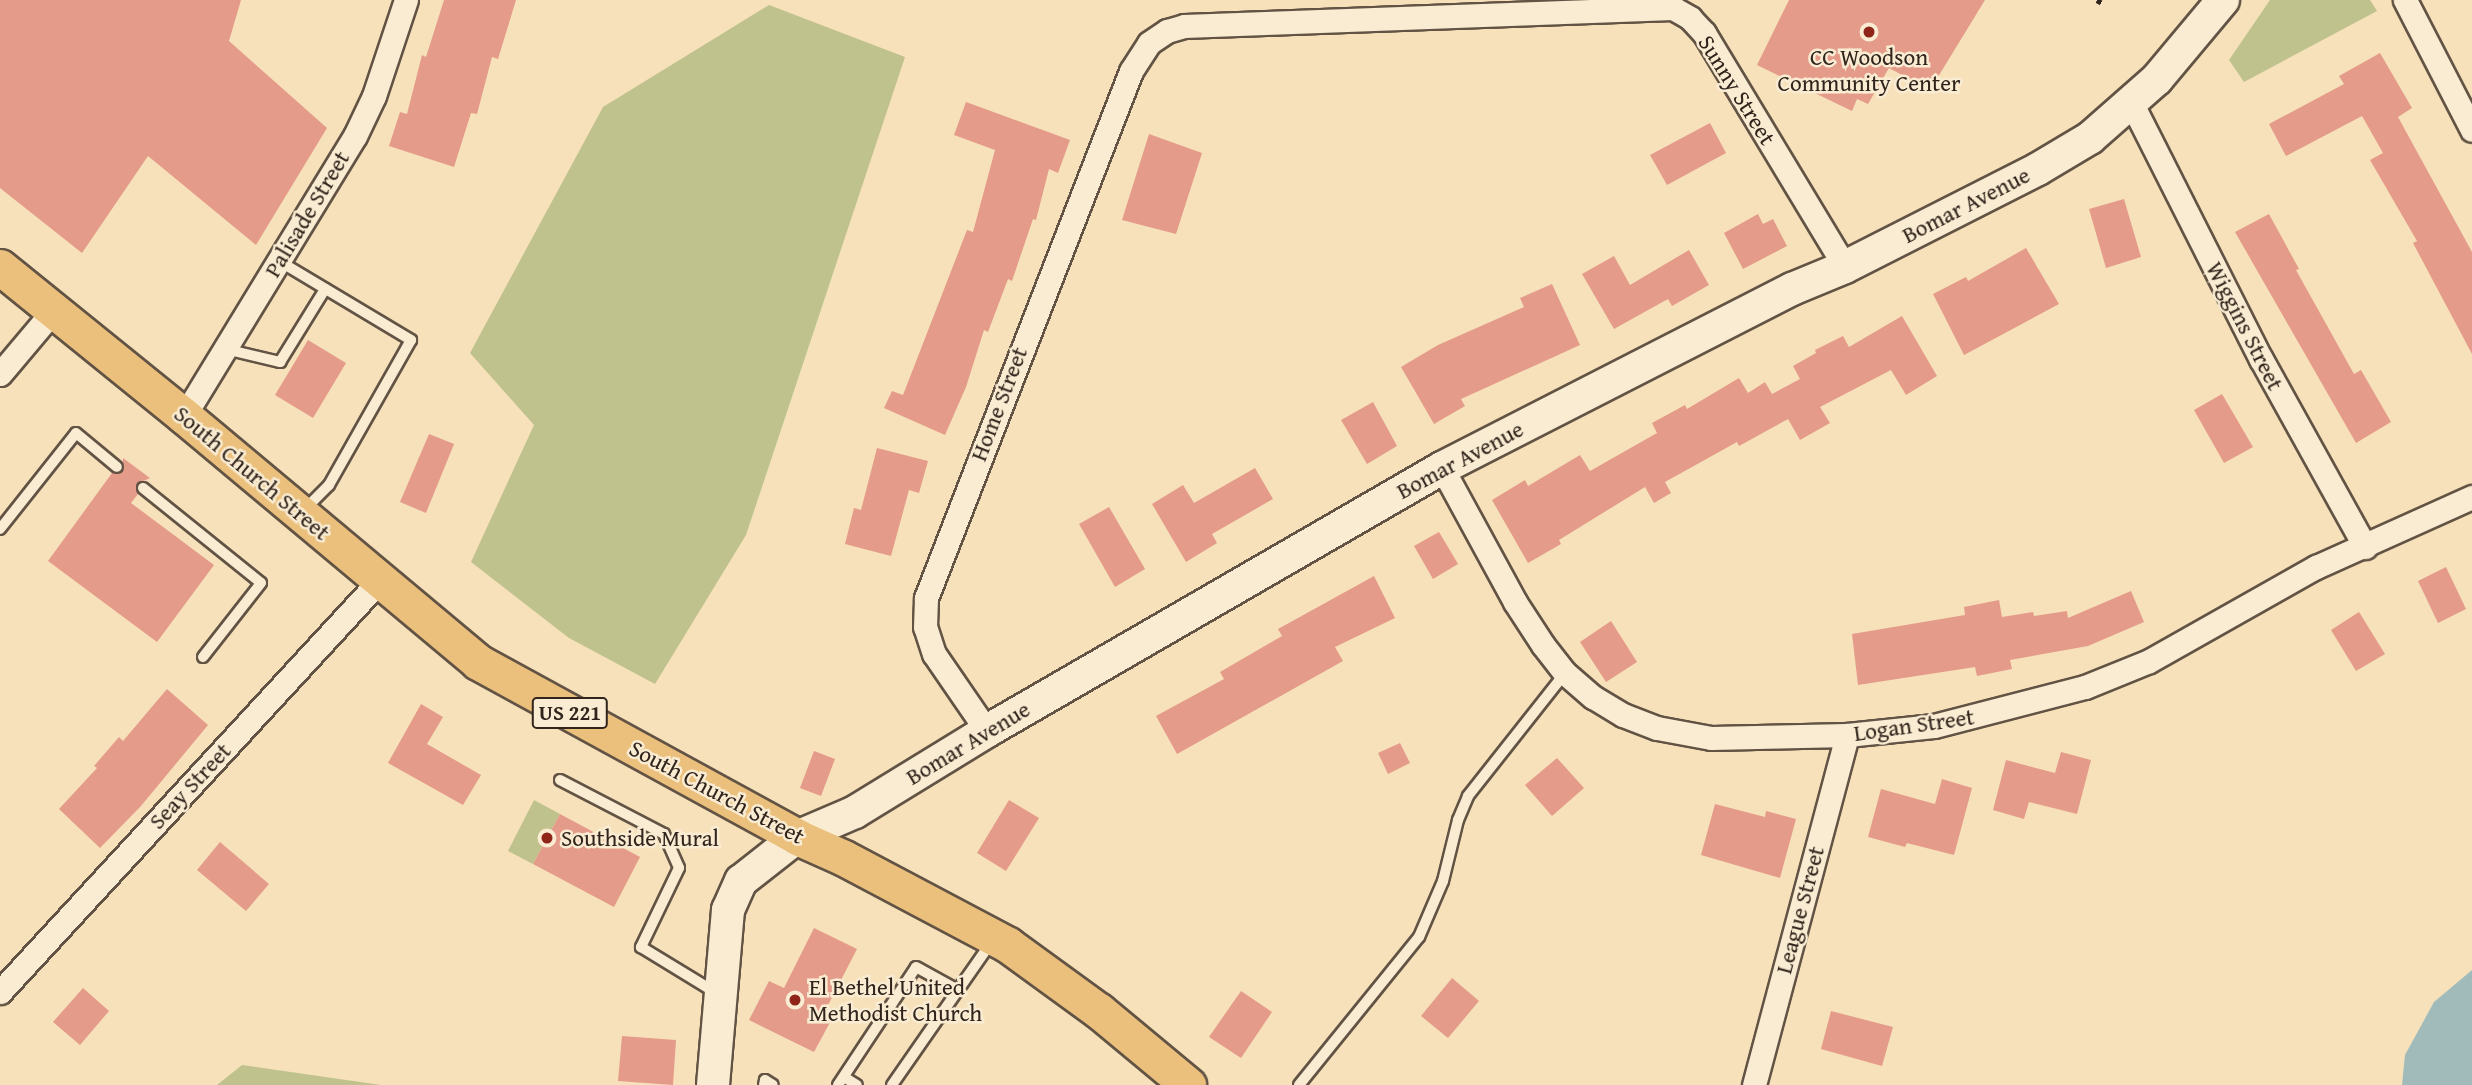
<!DOCTYPE html>
<html>
<head>
<meta charset="utf-8">
<style>
  body { margin:0 }
  #map { position:relative; width:2472px; height:1085px; overflow:hidden; background:#f6e1ba; font-family:"Gentium Book Plus",serif }
  div>[style] { position:absolute }
  [style*='--x'] { left:calc(var(--x)*1px); top:calc(var(--y)*1px); width:calc(var(--w)*1px); rotate:calc(var(--a)*1deg) }
  .green>* { inset:0; background:#c0c28d }
  .water>* { inset:0; background:#a1bbba }
  .building>* { inset:0; background:#e59b89 }
  .path>* { height:4.5px; margin-top:-2.25px; transform-origin:0; background:repeating-linear-gradient(90deg,#31241c 0 5px,transparent 0 8.5px) }
  .roads { filter:drop-shadow(2px 0 #625344) drop-shadow(-2px 0 #625344) drop-shadow(0 2px #625344) drop-shadow(0 -2px #625344) }
  .lane>* { height:10px; margin:-5px; padding:0 5px; transform-origin:5px; border-radius:5px; background:#f9ecd2 }
  .street>* { height:23px; margin:-11.5px; padding:0 11.5px; transform-origin:11.5px; border-radius:11.5px; background:#f9ecd2 }
  .secondary>* { height:32px; margin:-16px; padding:0 16px; transform-origin:16px; border-radius:16px; background:#f9ecd2 }
  .primary>* { height:35px; margin:-17.5px; padding:0 17.5px; transform-origin:17.5px; border-radius:17.5px; background:#ebc07d }
  .dots>* { width:19px; height:19px; translate:-50% -50%; box-sizing:border-box; border:4px solid #f9ecd2; border-radius:50% }
  span { translate:-50% -50%; white-space:nowrap; text-align:center; line-height:1.15; -webkit-text-stroke:5px #f9ecd2; paint-order:stroke }
  .shield-label span { padding:2px 5px; background:#f9ecd2; border:2px solid; border-radius:5px; -webkit-text-stroke-width:0 }
  .shield-label { font-size:21px; color:#31241c; font-weight:700 }
  .poi-label { font-size:23px; color:#31241c }
  .left { translate:0 -50%; text-align:left }
  .street-label { font-size:23px; color:#31241c }
</style>
</head>
<body>
<div id="map">
  <div class="green">
    <i style="clip-path:polygon(2270px 0,2370px 0,2377px 11px,2244px 82px,2229px 60px)"></i>
    <i style="clip-path:polygon(769px 5px,905px 57px,746px 535px,655px 684px,569px 638px,471px 562px,534px 425px,470px 353px,603px 107px)"></i>
    <i style="clip-path:polygon(534px 800px,560px 814px,533px 864px,508px 851px)"></i>
    <i style="clip-path:polygon(242px 1065px,381px 1085px,217px 1085px)"></i>
  </div>
  <div class="water">
    <i style="clip-path:polygon(2472px 970px,2472px 1085px,2402px 1085px,2405px 1055px,2434px 1002px)"></i>
  </div>
  <div class="building">
    <i style="clip-path:polygon(0 0,241px 0,229px 41px,327px 128px,256px 245px,148px 156px,82px 253px,0 188px)"></i>
    <i style="clip-path:polygon(444px 0,516px 0,498px 59px,492px 57px,477px 114px,471px 113px,454px 167px,389px 146px,400px 112px,407px 114px,422px 55px,426px 57px)"></i>
    <i style="clip-path:polygon(1789px 0,1985px 0,1930px 90px,1889px 68px,1868px 104px,1857px 99px,1852px 111px,1757px 65px)"></i>
    <i style="clip-path:polygon(2380px 53px,2412px 108px,2398px 117px,2472px 252px,2472px 354px,2413px 243px,2417px 241px,2370px 160px,2383px 153px,2362px 116px,2286px 156px,2269px 124px,2344px 84px,2339px 76px)"></i>
    <i style="clip-path:polygon(966px 102px,1070px 140px,1058px 173px,1049px 169px,1036px 220px,1033px 219px,1012px 281px,1008px 279px,988px 332px,984px 330px,966px 387px,945px 435px,884px 408px,892px 391px,903px 395px,967px 230px,973px 232px,995px 150px,954px 135px)"></i>
    <i style="clip-path:polygon(1710px 123px,1726px 153px,1667px 185px,1650px 155px)"></i>
    <i style="clip-path:polygon(1149px 134px,1202px 153px,1176px 234px,1122px 220px)"></i>
    <i style="clip-path:polygon(2124px 199px,2141px 257px,2106px 268px,2089px 209px)"></i>
    <i style="clip-path:polygon(1758px 214px,1763px 224px,1773px 219px,1787px 246px,1743px 269px,1724px 233px)"></i>
    <i style="clip-path:polygon(2269px 214px,2299px 269px,2296px 270px,2354px 374px,2361px 370px,2391px 422px,2356px 443px,2235px 232px)"></i>
    <i style="clip-path:polygon(2026px 248px,2059px 304px,1964px 355px,1933px 294px,1966px 277px,1968px 281px)"></i>
    <i style="clip-path:polygon(1689px 250px,1709px 285px,1672px 306px,1668px 299px,1614px 329px,1582px 274px,1614px 256px,1630px 285px)"></i>
    <i style="clip-path:polygon(1552px 284px,1580px 345px,1461px 399px,1465px 406px,1434px 424px,1401px 367px,1438px 345px,1524px 307px,1520px 298px)"></i>
    <i style="clip-path:polygon(1902px 316px,1937px 376px,1906px 395px,1891px 370px,1820px 407px,1830px 423px,1800px 440px,1788px 419px,1739px 446px,1737px 442px,1665px 482px,1671px 493px,1654px 503px,1645px 487px,1559px 540px,1561px 544px,1528px 563px,1492px 500px,1525px 480px,1528px 486px,1580px 455px,1590px 471px,1657px 433px,1652px 423px,1685px 405px,1687px 409px,1739px 378px,1748px 393px,1765px 382px,1772px 394px,1800px 379px,1793px 366px,1816px 353px,1815px 350px,1843px 336px,1849px 347px)"></i>
    <i style="clip-path:polygon(308px 340px,346px 363px,313px 418px,275px 395px)"></i>
    <i style="clip-path:polygon(2222px 394px,2253px 447px,2224px 463px,2194px 410px)"></i>
    <i style="clip-path:polygon(1373px 402px,1397px 446px,1367px 464px,1341px 420px)"></i>
    <i style="clip-path:polygon(429px 434px,454px 444px,426px 513px,400px 502px)"></i>
    <i style="clip-path:polygon(877px 448px,928px 461px,919px 493px,909px 490px,891px 556px,845px 544px,854px 508px,861px 510px)"></i>
    <i style="clip-path:polygon(123px 458px,150px 478px,137px 484px,138px 494px,131px 503px,214px 565px,157px 642px,48px 561px,112px 473px,123px 471px)"></i>
    <i style="clip-path:polygon(1255px 468px,1273px 499px,1212px 534px,1217px 543px,1186px 562px,1152px 504px,1183px 485px,1194px 503px)"></i>
    <i style="clip-path:polygon(1109px 507px,1145px 569px,1115px 587px,1079px 524px)"></i>
    <i style="clip-path:polygon(1439px 532px,1458px 564px,1433px 579px,1414px 546px)"></i>
    <i style="clip-path:polygon(2446px 567px,2466px 609px,2438px 623px,2418px 581px)"></i>
    <i style="clip-path:polygon(1374px 576px,1395px 618px,1335px 647px,1343px 661px,1177px 754px,1156px 716px,1224px 679px,1220px 672px,1282px 636px,1278px 629px)"></i>
    <i style="clip-path:polygon(2131px 591px,2144px 622px,2088px 646px,2010px 660px,2012px 669px,1977px 676px,1975px 667px,1858px 685px,1852px 634px,1965px 615px,1964px 607px,1999px 600px,2002px 617px,2033px 612px,2034px 616px,2067px 611px,2068px 618px)"></i>
    <i style="clip-path:polygon(2359px 612px,2385px 654px,2356px 671px,2331px 630px)"></i>
    <i style="clip-path:polygon(1611px 621px,1637px 662px,1606px 682px,1580px 642px)"></i>
    <i style="clip-path:polygon(167px 689px,208px 725px,141px 806px,100px 848px,59px 809px,97px 768px,94px 766px,119px 737px,123px 741px)"></i>
    <i style="clip-path:polygon(421px 704px,443px 717px,427px 744px,481px 775px,463px 805px,388px 763px)"></i>
    <i style="clip-path:polygon(1400px 743px,1410px 763px,1388px 774px,1378px 753px)"></i>
    <i style="clip-path:polygon(814px 751px,835px 759px,821px 796px,800px 788px)"></i>
    <i style="clip-path:polygon(2061px 752px,2091px 760px,2077px 814px,2029px 802px,2024px 819px,1993px 810px,2006px 760px,2055px 773px)"></i>
    <i style="clip-path:polygon(1557px 758px,1584px 788px,1552px 816px,1525px 785px)"></i>
    <i style="clip-path:polygon(1942px 779px,1972px 788px,1954px 855px,1907px 843px,1905px 847px,1868px 837px,1881px 789px,1935px 804px)"></i>
    <i style="clip-path:polygon(1009px 800px,1039px 818px,1006px 871px,977px 853px)"></i>
    <i style="clip-path:polygon(1715px 804px,1765px 817px,1766px 811px,1796px 819px,1780px 878px,1701px 855px)"></i>
    <i style="clip-path:polygon(560px 814px,640px 857px,614px 907px,533px 864px)"></i>
    <i style="clip-path:polygon(220px 842px,269px 884px,246px 911px,197px 870px)"></i>
    <i style="clip-path:polygon(814px 928px,857px 949px,825px 1011px,834px 1015px,814px 1052px,749px 1020px,769px 981px,784px 988px)"></i>
    <i style="clip-path:polygon(1452px 978px,1479px 1001px,1448px 1038px,1421px 1016px)"></i>
    <i style="clip-path:polygon(83px 988px,109px 1011px,80px 1045px,53px 1022px)"></i>
    <i style="clip-path:polygon(1241px 991px,1272px 1012px,1241px 1058px,1209px 1037px)"></i>
    <i style="clip-path:polygon(1831px 1011px,1893px 1027px,1882px 1066px,1821px 1049px)"></i>
    <i style="clip-path:polygon(622px 1036px,676px 1040px,673px 1085px,618px 1081px)"></i>
  </div>
  <div class="path">
    <i style="--x:2097;--y:0;--w:8;--a:30"></i>
  </div>
  <div class="roads">
    <div class="lane">
      <i style="--x:279;--y:261;--w:154;--a:30.9"></i>
      <i style="--x:411;--y:340;--w:167;--a:119.5"></i>
      <i style="--x:329;--y:485;--w:37;--a:135"></i>
      <i style="--x:225;--y:349;--w:57;--a:13.3"></i>
      <i style="--x:280;--y:362;--w:86;--a:-58.3"></i>
      <i style="--x:143;--y:488;--w:151;--a:38.8"></i>
      <i style="--x:261;--y:583;--w:94;--a:128.1"></i>
      <i style="--x:0;--y:529;--w:122;--a:-51.6"></i>
      <i style="--x:76;--y:433;--w:53;--a:39.7"></i>
      <i style="--x:560;--y:780;--w:117;--a:27.4"></i>
      <i style="--x:664;--y:834;--w:37;--a:66"></i>
      <i style="--x:679;--y:868;--w:88;--a:115.7"></i>
      <i style="--x:641;--y:947;--w:90;--a:31.4"></i>
      <i style="--x:844;--y:1077;--w:15;--a:32"></i>
      <i style="--x:764;--y:1085;--w:5;--a:-79"></i>
      <i style="--x:765;--y:1080;--w:9;--a:32"></i>
      <i style="--x:838;--y:1085;--w:141;--a:-56.5"></i>
      <i style="--x:916;--y:967;--w:46;--a:28.8"></i>
      <i style="--x:892;--y:1085;--w:175;--a:-55.2"></i>
      <i style="--x:1299;--y:1085;--w:191;--a:-51"></i>
      <i style="--x:1419;--y:937;--w:61;--a:-66.8"></i>
      <i style="--x:1443;--y:881;--w:63;--a:-76.2"></i>
      <i style="--x:1458;--y:820;--w:26;--a:-67"></i>
      <i style="--x:1468;--y:796;--w:157;--a:-51.7"></i>
    </div>
    <div class="street">
      <i style="--x:2405;--y:0;--w:146;--a:62.7"></i>
      <i style="--x:2131;--y:102;--w:288;--a:63.2"></i>
      <i style="--x:2261;--y:359;--w:215;--a:61"></i>
      <i style="--x:0;--y:374;--w:82;--a:-49.9"></i>
      <i style="--x:184;--y:416;--w:328;--a:-58.6"></i>
      <i style="--x:355;--y:136;--w:44;--a:-64.6"></i>
      <i style="--x:374;--y:96;--w:101;--a:-71.6"></i>
      <i style="--x:1442;--y:468;--w:153;--a:61.4"></i>
      <i style="--x:1515;--y:602;--w:51;--a:56.9"></i>
      <i style="--x:1543;--y:645;--w:36;--a:52"></i>
      <i style="--x:1565;--y:673;--w:37;--a:41"></i>
      <i style="--x:1593;--y:697;--w:35;--a:31"></i>
      <i style="--x:1623;--y:715;--w:36;--a:21"></i>
      <i style="--x:1657;--y:728;--w:55;--a:10.5"></i>
      <i style="--x:1711;--y:738;--w:136;--a:-1.3"></i>
      <i style="--x:1847;--y:735;--w:87;--a:-5.9"></i>
      <i style="--x:1934;--y:726;--w:156;--a:-14.5"></i>
      <i style="--x:2085;--y:687;--w:69;--a:-22.1"></i>
      <i style="--x:2149;--y:661;--w:192;--a:-29.4"></i>
      <i style="--x:2316;--y:567;--w:171;--a:-24.2"></i>
      <i style="--x:987;--y:731;--w:93;--a:-124.5"></i>
      <i style="--x:934;--y:654;--w:28;--a:-108"></i>
      <i style="--x:925;--y:627;--w:29;--a:-88"></i>
      <i style="--x:926;--y:598;--w:565;--a:-68.74"></i>
      <i style="--x:1131;--y:71;--w:33;--a:-57"></i>
      <i style="--x:1149;--y:43;--w:22;--a:-34"></i>
      <i style="--x:1167;--y:31;--w:18;--a:-16"></i>
      <i style="--x:1184;--y:26;--w:489;--a:-2.1"></i>
      <i style="--x:1673;--y:8;--w:20;--a:30"></i>
      <i style="--x:1690;--y:18;--w:21;--a:47"></i>
      <i style="--x:1704;--y:33;--w:273;--a:58.9"></i>
      <i style="--x:0;--y:992;--w:560;--a:-47.31"></i>
      <i style="--x:1754;--y:1085;--w:362;--a:-75.1"></i>
    </div>
    <div class="secondary">
      <i style="--x:713;--y:1085;--w:176;--a:-85.1"></i>
      <i style="--x:728;--y:910;--w:32;--a:-66"></i>
      <i style="--x:741;--y:881;--w:71;--a:-38.2"></i>
      <i style="--x:797;--y:837;--w:63;--a:-23.3"></i>
      <i style="--x:855;--y:812;--w:155;--a:-31.5"></i>
      <i style="--x:987;--y:731;--w:526;--a:-30.03"></i>
      <i style="--x:1442;--y:468;--w:393;--a:-27.1"></i>
      <i style="--x:1792;--y:289;--w:57;--a:-22.5"></i>
      <i style="--x:1845;--y:267;--w:216;--a:-26.9"></i>
      <i style="--x:2038;--y:169;--w:61;--a:-30.8"></i>
      <i style="--x:2090;--y:138;--w:89;--a:-41.4"></i>
      <i style="--x:2157;--y:79;--w:103;--a:-50.1"></i>
    </div>
    <div class="primary">
      <i style="--x:0;--y:267;--w:237;--a:39"></i>
      <i style="--x:184;--y:416;--w:383;--a:39.9"></i>
      <i style="--x:478;--y:662;--w:364;--a:28.7"></i>
      <i style="--x:797;--y:837;--w:51;--a:24.1"></i>
      <i style="--x:844;--y:858;--w:186;--a:27.9"></i>
      <i style="--x:1008;--y:945;--w:112;--a:36"></i>
      <i style="--x:1099;--y:1011;--w:116;--a:39.7"></i>
    </div>
  </div>
  <div class="dots">
    <i style="left:1869px;top:32px;background:#8f2418"></i>
    <i style="left:547px;top:838px;background:#8f2418"></i>
    <i style="left:795px;top:1000px;background:#8f2418"></i>
  </div>
  <div class="shield-label">
    <span style="left:570px;top:713px">US 221</span>
  </div>
  <div class="poi-label">
    <span style="left:1869px;top:70px">CC Woodson<br>Community Center</span>
    <span class="left" style="left:561px;top:838px">Southside Mural</span>
    <span class="left" style="left:809px;top:1000px">El Bethel United<br>Methodist Church</span>
  </div>
  <div class="street-label">
    <span style="left:1737px;top:90px;rotate:58deg">Sunny Street</span>
    <span style="left:1966px;top:205px;rotate:-27deg">Bomar Avenue</span>
    <span style="left:307px;top:214px;rotate:-59deg">Palisade Street</span>
    <span style="left:2245px;top:326px;rotate:63deg">Wiggins Street</span>
    <span style="left:999px;top:404px;rotate:-69deg">Home Street</span>
    <span style="left:1460px;top:460px;rotate:-28deg">Bomar Avenue</span>
    <span style="left:252px;top:473px;rotate:40deg">South Church Street</span>
    <span style="left:1914px;top:725px;rotate:-8deg">Logan Street</span>
    <span style="left:968px;top:743px;rotate:-31deg">Bomar Avenue</span>
    <span style="left:190px;top:786px;rotate:-47deg">Seay Street</span>
    <span style="left:717px;top:792px;rotate:28deg">South Church Street</span>
    <span style="left:1800px;top:910px;rotate:-75deg">League Street</span>
  </div>
</div>
</body>
</html>
